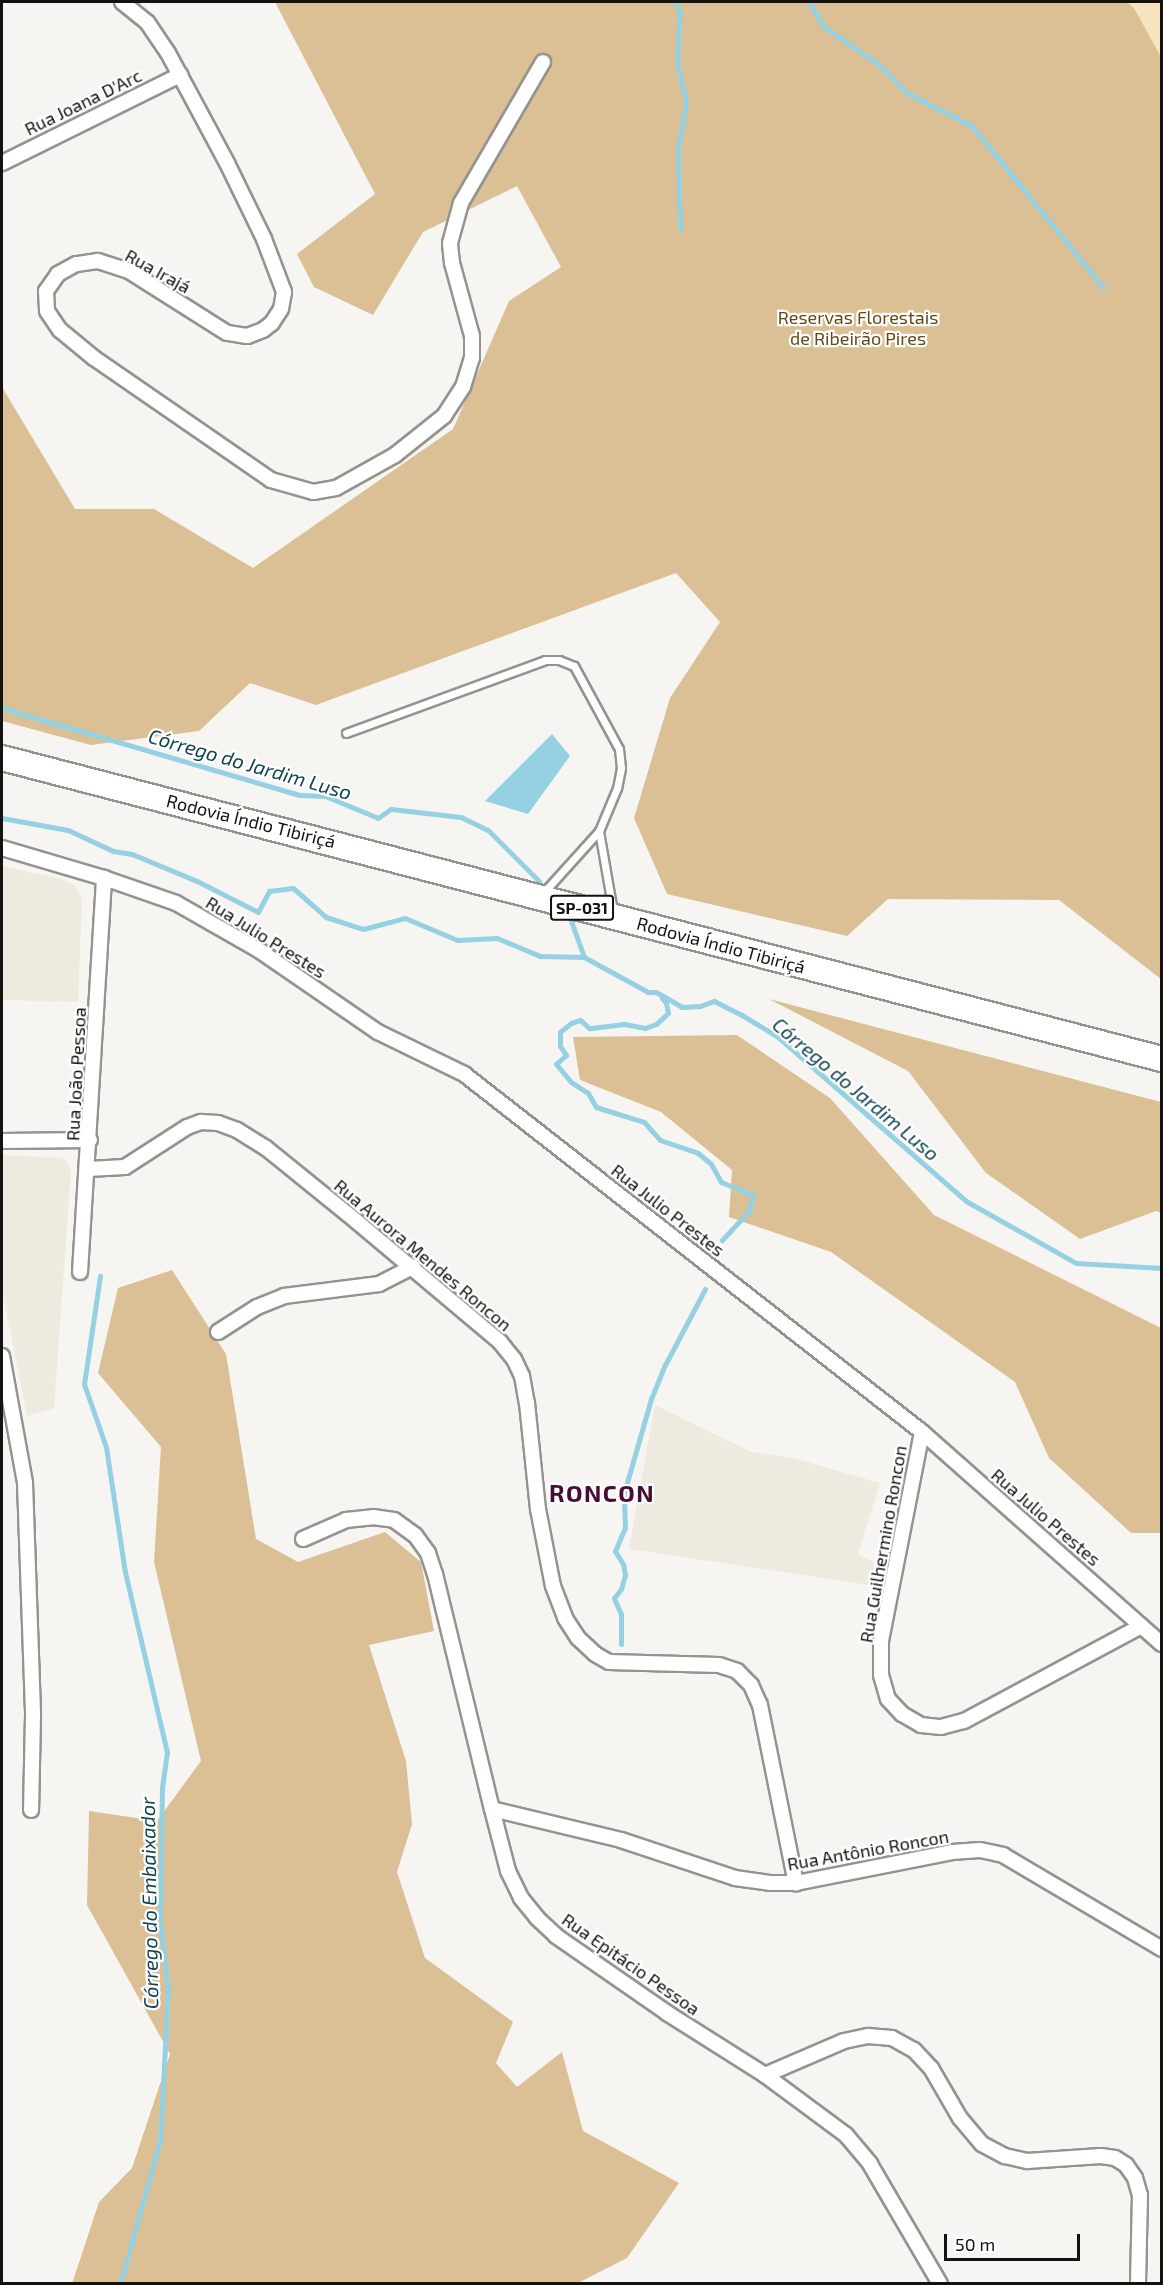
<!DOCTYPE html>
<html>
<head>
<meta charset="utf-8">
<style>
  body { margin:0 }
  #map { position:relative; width:1163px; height:2285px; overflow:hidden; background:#f7f5f2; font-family:"Exo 2",sans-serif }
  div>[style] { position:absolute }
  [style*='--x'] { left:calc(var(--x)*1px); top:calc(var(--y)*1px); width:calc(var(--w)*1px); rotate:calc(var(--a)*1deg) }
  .built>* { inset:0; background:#efeae0 }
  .green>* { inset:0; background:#f7e3c0 }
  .forest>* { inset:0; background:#dac094 }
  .water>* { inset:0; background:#95d1e2 }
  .stream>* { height:5px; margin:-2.5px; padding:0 2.5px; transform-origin:2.5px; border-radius:2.5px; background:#95d1e2 }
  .roads { filter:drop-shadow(2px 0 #949390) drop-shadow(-2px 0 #949390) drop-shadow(0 2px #949390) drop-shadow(0 -2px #949390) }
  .service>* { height:7px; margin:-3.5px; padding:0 3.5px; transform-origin:3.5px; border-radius:3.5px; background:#fff }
  .minor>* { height:14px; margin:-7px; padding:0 7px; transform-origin:7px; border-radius:7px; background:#fff }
  .trunk>* { height:24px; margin:-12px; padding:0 12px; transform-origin:12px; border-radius:12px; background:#fff }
  span { translate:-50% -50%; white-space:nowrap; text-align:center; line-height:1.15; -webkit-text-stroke:4.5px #fff; paint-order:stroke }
  .shield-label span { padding:2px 4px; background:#fff; border:2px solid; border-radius:4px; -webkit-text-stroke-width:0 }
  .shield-label { font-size:16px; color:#131211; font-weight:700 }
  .street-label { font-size:18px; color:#131211 }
  .park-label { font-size:18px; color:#634913 }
  .water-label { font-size:20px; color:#0e4451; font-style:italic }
  .district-label { font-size:24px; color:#490d35; font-weight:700; letter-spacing:1.5px }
  .frame { position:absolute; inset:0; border:3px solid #131211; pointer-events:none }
  .scale { position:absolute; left:944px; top:2234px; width:136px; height:27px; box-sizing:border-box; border:3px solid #131211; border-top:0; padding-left:8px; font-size:18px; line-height:21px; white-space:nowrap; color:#131211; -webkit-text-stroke:4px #fff; paint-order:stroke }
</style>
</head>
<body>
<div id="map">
  <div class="built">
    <i style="clip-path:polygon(2px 866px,61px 879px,74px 885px,82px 899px,78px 1002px,2px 1000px)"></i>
    <i style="clip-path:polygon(2px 1155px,65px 1158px,71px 1171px,54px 1408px,27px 1416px,2px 1290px)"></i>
    <i style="clip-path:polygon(655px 1405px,751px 1452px,793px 1458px,880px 1483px,858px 1554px,874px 1563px,870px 1585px,629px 1549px)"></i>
  </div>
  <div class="green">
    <i style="clip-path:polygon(1127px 2px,1161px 2px,1161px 59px,1134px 8px)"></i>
  </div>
  <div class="forest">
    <i style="clip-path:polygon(275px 2px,1127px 2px,1134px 8px,1162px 59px,1161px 979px,1059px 900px,888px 899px,847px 936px,667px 894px,634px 818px,670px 698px,720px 622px,676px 573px,316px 705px,250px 683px,199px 731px,91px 745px,2px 721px,2px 387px,75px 509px,154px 509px,253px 568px,453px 429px,509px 301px,561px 267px,517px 186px,423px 232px,373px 315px,314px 287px,297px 254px,375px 194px)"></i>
    <i style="clip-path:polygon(769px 999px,1161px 1102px,1161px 1213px,1156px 1211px,1080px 1239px,986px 1173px,908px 1071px)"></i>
    <i style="clip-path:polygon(737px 1035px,830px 1098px,934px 1215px,1161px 1328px,1161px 1533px,1131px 1533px,1049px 1458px,1015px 1382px,831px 1252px,729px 1217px,732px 1170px,661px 1112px,580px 1080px,573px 1037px)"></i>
    <i style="clip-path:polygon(172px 1270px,226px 1354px,256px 1539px,298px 1562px,385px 1532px,421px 1562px,434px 1631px,369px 1645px,406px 1761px,412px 1824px,397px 1872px,425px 1958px,513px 2022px,496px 2063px,517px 2087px,562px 2052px,583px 2131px,679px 2183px,627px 2258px,578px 2283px,72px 2284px,99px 2202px,132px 2168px,170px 2054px,87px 1905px,89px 1811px,157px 1821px,201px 1761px,154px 1562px,161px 1447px,98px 1373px,118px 1288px)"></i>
  </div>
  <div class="water">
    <i style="clip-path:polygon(552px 734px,570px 756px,528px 814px,485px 801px)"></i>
  </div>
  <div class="stream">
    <i style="--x:676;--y:2;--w:12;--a:70"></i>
    <i style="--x:680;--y:13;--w:49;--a:93.5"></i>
    <i style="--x:677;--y:62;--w:41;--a:77.3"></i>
    <i style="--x:686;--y:102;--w:47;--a:99.9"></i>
    <i style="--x:678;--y:148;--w:82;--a:88.6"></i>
    <i style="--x:809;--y:2;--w:28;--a:60"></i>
    <i style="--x:823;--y:26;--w:65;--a:34.4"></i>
    <i style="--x:877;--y:63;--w:42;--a:45"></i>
    <i style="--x:907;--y:93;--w:73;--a:26.9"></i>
    <i style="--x:972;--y:126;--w:208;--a:50.9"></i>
    <i style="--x:2;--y:708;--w:309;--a:16.3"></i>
    <i style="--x:299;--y:795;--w:26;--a:2"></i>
    <i style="--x:325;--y:796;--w:57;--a:22.5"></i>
    <i style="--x:378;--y:818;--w:16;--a:-35"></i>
    <i style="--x:391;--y:809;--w:70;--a:6.5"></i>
    <i style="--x:461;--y:817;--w:30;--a:26"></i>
    <i style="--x:488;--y:830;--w:72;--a:45"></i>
    <i style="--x:2;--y:818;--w:67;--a:10.3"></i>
    <i style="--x:68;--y:830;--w:50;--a:25"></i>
    <i style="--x:113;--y:851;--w:19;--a:9"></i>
    <i style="--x:132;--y:854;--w:70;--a:22.6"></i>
    <i style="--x:197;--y:881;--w:68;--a:26.9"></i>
    <i style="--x:258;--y:912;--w:24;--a:-62"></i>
    <i style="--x:269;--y:891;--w:24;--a:-7"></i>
    <i style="--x:293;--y:888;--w:44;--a:41.3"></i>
    <i style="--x:326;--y:917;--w:39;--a:18"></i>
    <i style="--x:363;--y:929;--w:43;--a:-14.7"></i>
    <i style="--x:405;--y:918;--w:56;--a:22.9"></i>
    <i style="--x:457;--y:940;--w:40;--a:-2.9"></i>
    <i style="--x:497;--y:938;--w:47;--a:22.7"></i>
    <i style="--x:540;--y:956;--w:44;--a:1.3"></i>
    <i style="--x:584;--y:957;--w:73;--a:28.7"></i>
    <i style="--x:648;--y:992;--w:8;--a:0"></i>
    <i style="--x:656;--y:992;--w:30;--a:30"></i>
    <i style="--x:682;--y:1007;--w:18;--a:-3"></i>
    <i style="--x:700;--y:1006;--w:15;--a:-20"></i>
    <i style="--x:714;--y:1001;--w:31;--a:27"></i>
    <i style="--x:742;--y:1015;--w:42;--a:31.4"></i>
    <i style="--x:778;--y:1037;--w:249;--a:41.1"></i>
    <i style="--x:966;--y:1201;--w:126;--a:29.4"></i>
    <i style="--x:1076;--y:1263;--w:86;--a:3.3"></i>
    <i style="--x:570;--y:918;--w:41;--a:70.3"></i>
    <i style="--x:662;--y:998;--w:6;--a:51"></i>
    <i style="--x:666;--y:1003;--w:10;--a:79"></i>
    <i style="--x:668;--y:1013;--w:16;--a:137"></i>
    <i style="--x:656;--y:1024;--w:12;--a:160"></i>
    <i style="--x:645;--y:1028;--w:21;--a:-169"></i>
    <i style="--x:624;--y:1024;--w:35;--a:173"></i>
    <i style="--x:589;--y:1028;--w:12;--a:-138"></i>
    <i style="--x:580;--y:1020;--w:9;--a:162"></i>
    <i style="--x:571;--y:1023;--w:14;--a:141"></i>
    <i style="--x:560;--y:1032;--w:14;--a:90"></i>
    <i style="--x:560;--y:1046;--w:11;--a:56"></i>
    <i style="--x:566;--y:1055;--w:13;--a:138"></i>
    <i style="--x:556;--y:1064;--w:23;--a:50"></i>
    <i style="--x:571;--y:1082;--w:20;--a:33"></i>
    <i style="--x:588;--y:1093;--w:16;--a:60"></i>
    <i style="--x:596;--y:1107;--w:50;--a:17.4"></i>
    <i style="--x:644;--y:1122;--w:24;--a:48"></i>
    <i style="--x:660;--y:1140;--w:40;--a:18.9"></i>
    <i style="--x:698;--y:1153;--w:17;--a:40"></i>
    <i style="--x:711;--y:1164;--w:21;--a:61"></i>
    <i style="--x:721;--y:1182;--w:35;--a:22"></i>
    <i style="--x:753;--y:1195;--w:16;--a:104"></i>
    <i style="--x:749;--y:1211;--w:40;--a:133"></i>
    <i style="--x:100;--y:1276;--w:109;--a:98.4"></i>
    <i style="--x:84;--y:1384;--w:67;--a:70.8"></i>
    <i style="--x:106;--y:1447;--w:126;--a:81.4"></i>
    <i style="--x:125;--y:1572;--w:185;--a:76.9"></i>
    <i style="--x:167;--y:1752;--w:36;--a:98"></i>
    <i style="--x:162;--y:1788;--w:134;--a:90.9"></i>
    <i style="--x:160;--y:1922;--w:67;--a:83.2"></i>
    <i style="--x:168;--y:1989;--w:151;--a:93"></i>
    <i style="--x:160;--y:2140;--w:149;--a:105.5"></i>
    <i style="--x:621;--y:1644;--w:30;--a:-90"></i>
    <i style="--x:621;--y:1614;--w:17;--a:-114"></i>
    <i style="--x:614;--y:1598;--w:11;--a:-52"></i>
    <i style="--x:621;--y:1589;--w:15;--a:-74"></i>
    <i style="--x:625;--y:1575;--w:11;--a:-100"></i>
    <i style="--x:623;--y:1564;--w:15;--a:-122"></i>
    <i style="--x:615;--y:1551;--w:25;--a:-67"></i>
    <i style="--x:625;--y:1528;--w:35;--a:-92"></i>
    <i style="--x:624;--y:1493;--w:98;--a:-74"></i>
    <i style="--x:651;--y:1399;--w:37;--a:-68"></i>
    <i style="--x:665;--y:1365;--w:86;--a:-62.2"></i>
  </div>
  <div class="roads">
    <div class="service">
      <i style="--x:346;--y:733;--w:212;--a:-20.1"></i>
      <i style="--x:545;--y:660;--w:14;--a:0"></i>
      <i style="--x:559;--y:660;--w:16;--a:22"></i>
      <i style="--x:574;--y:666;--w:94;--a:61.5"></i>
      <i style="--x:619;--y:749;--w:19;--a:84"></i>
      <i style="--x:621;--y:768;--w:20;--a:101"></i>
      <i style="--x:617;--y:788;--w:47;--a:112.7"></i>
      <i style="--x:599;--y:831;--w:85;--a:132.1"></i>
      <i style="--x:599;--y:831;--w:81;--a:80.1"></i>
    </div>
    <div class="minor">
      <i style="--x:122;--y:2;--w:32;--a:39"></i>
      <i style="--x:147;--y:22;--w:37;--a:56"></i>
      <i style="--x:168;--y:53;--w:125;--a:61.8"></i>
      <i style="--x:227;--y:163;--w:85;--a:64"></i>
      <i style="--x:264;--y:239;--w:57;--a:69.3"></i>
      <i style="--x:284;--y:292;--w:17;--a:100"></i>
      <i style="--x:281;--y:309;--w:17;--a:123"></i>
      <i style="--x:272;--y:323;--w:11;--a:142"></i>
      <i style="--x:263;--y:330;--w:17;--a:159"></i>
      <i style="--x:247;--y:336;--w:20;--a:-171"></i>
      <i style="--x:227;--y:333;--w:116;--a:-147.7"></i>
      <i style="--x:129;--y:271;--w:33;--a:-162"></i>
      <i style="--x:98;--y:261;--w:22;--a:172"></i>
      <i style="--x:76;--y:264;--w:21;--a:151"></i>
      <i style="--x:58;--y:274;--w:21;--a:125"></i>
      <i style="--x:46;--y:291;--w:20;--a:87"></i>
      <i style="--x:47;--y:311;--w:23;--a:56"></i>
      <i style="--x:60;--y:330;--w:44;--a:39.5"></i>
      <i style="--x:94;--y:358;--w:215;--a:34.6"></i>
      <i style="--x:271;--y:480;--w:44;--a:15.9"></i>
      <i style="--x:313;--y:492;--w:23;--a:-10"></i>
      <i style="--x:336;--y:488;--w:68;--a:-29.2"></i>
      <i style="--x:395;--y:455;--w:63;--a:-38.5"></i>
      <i style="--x:444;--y:416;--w:35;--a:-57"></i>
      <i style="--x:463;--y:387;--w:30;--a:-73"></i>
      <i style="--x:472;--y:358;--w:22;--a:-90"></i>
      <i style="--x:472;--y:336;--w:76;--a:-105.3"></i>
      <i style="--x:452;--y:263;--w:20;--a:-96"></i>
      <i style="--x:450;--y:243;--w:41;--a:-74.6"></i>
      <i style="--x:461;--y:203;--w:163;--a:-59.8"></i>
      <i style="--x:2;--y:163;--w:199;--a:-26.3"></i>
      <i style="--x:2;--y:848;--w:106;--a:16.4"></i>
      <i style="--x:104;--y:878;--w:76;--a:19.1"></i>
      <i style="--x:176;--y:903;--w:97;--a:29.7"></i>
      <i style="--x:260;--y:951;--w:143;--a:34.5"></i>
      <i style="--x:378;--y:1032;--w:96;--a:26"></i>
      <i style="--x:464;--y:1074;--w:581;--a:38.01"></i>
      <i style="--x:922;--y:1432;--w:320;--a:41.5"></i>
      <i style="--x:2;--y:1141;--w:88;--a:-0.7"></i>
      <i style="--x:88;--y:1169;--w:37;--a:-3"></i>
      <i style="--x:125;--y:1167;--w:74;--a:-32.8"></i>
      <i style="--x:187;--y:1127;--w:15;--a:-20"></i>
      <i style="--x:201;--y:1122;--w:17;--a:3"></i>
      <i style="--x:218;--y:1123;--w:20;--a:20"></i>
      <i style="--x:237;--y:1130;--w:34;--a:32"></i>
      <i style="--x:266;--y:1148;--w:116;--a:39"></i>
      <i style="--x:356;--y:1221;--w:188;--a:40"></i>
      <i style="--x:500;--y:1342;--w:22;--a:51"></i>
      <i style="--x:514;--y:1359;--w:19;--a:65"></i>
      <i style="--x:522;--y:1376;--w:27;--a:80"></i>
      <i style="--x:527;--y:1403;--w:107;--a:84.1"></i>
      <i style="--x:538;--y:1509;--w:78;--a:79"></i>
      <i style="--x:553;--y:1586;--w:34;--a:69"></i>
      <i style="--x:565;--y:1618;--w:24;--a:57"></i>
      <i style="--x:578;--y:1638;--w:23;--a:43"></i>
      <i style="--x:595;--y:1654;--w:16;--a:30"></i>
      <i style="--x:609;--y:1662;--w:110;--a:1.6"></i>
      <i style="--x:719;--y:1665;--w:19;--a:18"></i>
      <i style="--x:737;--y:1671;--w:20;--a:45"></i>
      <i style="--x:751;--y:1685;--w:22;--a:66"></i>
      <i style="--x:760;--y:1705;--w:182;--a:78.6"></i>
      <i style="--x:80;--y:1272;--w:395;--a:-86.5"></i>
      <i style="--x:218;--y:1332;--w:46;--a:-32.7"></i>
      <i style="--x:257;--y:1307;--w:29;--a:-22"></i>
      <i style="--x:284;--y:1296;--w:96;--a:-7.2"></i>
      <i style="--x:379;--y:1284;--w:38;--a:-27"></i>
      <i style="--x:2;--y:1356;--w:129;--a:79.7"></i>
      <i style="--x:25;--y:1483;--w:233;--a:88"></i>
      <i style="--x:33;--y:1716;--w:94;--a:91.2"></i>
      <i style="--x:922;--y:1432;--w:213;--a:101.1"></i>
      <i style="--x:881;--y:1641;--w:34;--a:90"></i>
      <i style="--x:881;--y:1675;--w:25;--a:74"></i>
      <i style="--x:888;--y:1699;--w:21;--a:47"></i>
      <i style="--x:902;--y:1714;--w:22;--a:30"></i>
      <i style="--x:921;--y:1725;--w:20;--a:6"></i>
      <i style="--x:941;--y:1727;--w:24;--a:-15"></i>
      <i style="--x:964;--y:1721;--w:201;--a:-28.2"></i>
      <i style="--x:303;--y:1539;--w:47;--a:-23.8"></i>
      <i style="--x:346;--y:1520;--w:27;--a:-6"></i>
      <i style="--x:373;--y:1517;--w:21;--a:8"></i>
      <i style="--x:394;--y:1520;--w:26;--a:36"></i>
      <i style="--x:415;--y:1535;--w:22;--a:54"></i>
      <i style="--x:428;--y:1553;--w:22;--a:72"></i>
      <i style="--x:435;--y:1574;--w:242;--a:76.4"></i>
      <i style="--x:492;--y:1809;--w:64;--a:75.5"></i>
      <i style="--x:508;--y:1871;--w:30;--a:64"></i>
      <i style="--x:521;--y:1898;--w:26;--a:51"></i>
      <i style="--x:537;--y:1918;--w:26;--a:43"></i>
      <i style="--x:556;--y:1936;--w:135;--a:34.7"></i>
      <i style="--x:667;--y:2013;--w:116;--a:32.3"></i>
      <i style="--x:765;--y:2075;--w:101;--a:36.5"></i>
      <i style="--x:846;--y:2135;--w:38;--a:50"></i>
      <i style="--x:870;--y:2164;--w:139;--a:59.7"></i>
      <i style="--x:492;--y:1809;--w:133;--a:13.5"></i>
      <i style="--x:621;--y:1840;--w:120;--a:18.4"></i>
      <i style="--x:735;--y:1878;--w:35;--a:8"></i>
      <i style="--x:770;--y:1883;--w:26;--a:0"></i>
      <i style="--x:796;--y:1883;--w:159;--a:-11.2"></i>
      <i style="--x:952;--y:1852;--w:28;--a:-4"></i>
      <i style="--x:980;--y:1850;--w:24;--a:12"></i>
      <i style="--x:1003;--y:1855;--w:185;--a:30.6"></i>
      <i style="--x:765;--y:2075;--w:86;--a:-23.3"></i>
      <i style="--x:844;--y:2041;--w:25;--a:-12"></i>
      <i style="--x:868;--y:2036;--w:24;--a:5"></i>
      <i style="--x:892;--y:2038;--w:25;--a:29"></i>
      <i style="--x:914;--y:2050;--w:25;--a:47"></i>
      <i style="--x:931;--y:2068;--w:58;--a:59.9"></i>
      <i style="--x:960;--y:2118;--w:34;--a:50"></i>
      <i style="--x:982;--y:2144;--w:26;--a:28"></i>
      <i style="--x:1005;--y:2156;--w:23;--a:13"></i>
      <i style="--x:1027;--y:2161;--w:74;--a:-3.9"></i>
      <i style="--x:1101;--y:2156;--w:14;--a:8"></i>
      <i style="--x:1115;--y:2158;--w:13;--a:32"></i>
      <i style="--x:1126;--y:2165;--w:16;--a:55"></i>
      <i style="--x:1135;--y:2178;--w:18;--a:74"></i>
      <i style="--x:1140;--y:2195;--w:89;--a:91.3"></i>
    </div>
    <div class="trunk">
      <i style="--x:2;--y:758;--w:1198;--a:14.55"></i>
    </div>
  </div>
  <div class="shield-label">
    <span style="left:582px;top:908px">SP-031</span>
  </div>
  <div class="street-label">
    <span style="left:83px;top:102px;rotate:-26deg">Rua Joana D'Arc</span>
    <span style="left:158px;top:271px;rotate:29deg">Rua Irajá</span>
    <span style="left:251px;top:821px;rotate:14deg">Rodovia Índio Tibiriçá</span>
    <span style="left:266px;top:937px;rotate:32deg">Rua Julio Prestes</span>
    <span style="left:721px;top:945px;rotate:15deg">Rodovia Índio Tibiriçá</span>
    <span style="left:76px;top:1074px;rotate:-87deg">Rua João Pessoa</span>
    <span style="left:668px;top:1210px;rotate:38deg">Rua Julio Prestes</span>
    <span style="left:423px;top:1255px;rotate:40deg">Rua Aurora Mendes Roncon</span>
    <span style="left:1046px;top:1517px;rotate:41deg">Rua Julio Prestes</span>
    <span style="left:883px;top:1544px;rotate:-80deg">Rua Guilhermino Roncon</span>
    <span style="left:868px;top:1850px;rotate:-10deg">Rua Antônio Roncon</span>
    <span style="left:631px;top:1964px;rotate:35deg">Rua Epitácio Pessoa</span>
  </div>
  <div class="park-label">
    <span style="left:858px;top:328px">Reservas Florestais<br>de Ribeirão Pires</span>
  </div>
  <div class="water-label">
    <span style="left:250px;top:764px;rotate:16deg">Córrego do Jardim Luso</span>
    <span style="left:856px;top:1089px;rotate:40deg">Córrego do Jardim Luso</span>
    <span style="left:149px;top:1903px;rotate:-91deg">Córrego do Embaixador</span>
  </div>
  <div class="district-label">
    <span style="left:602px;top:1493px">RONCON</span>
  </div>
  <div class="frame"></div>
  <div class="scale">50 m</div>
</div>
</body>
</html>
